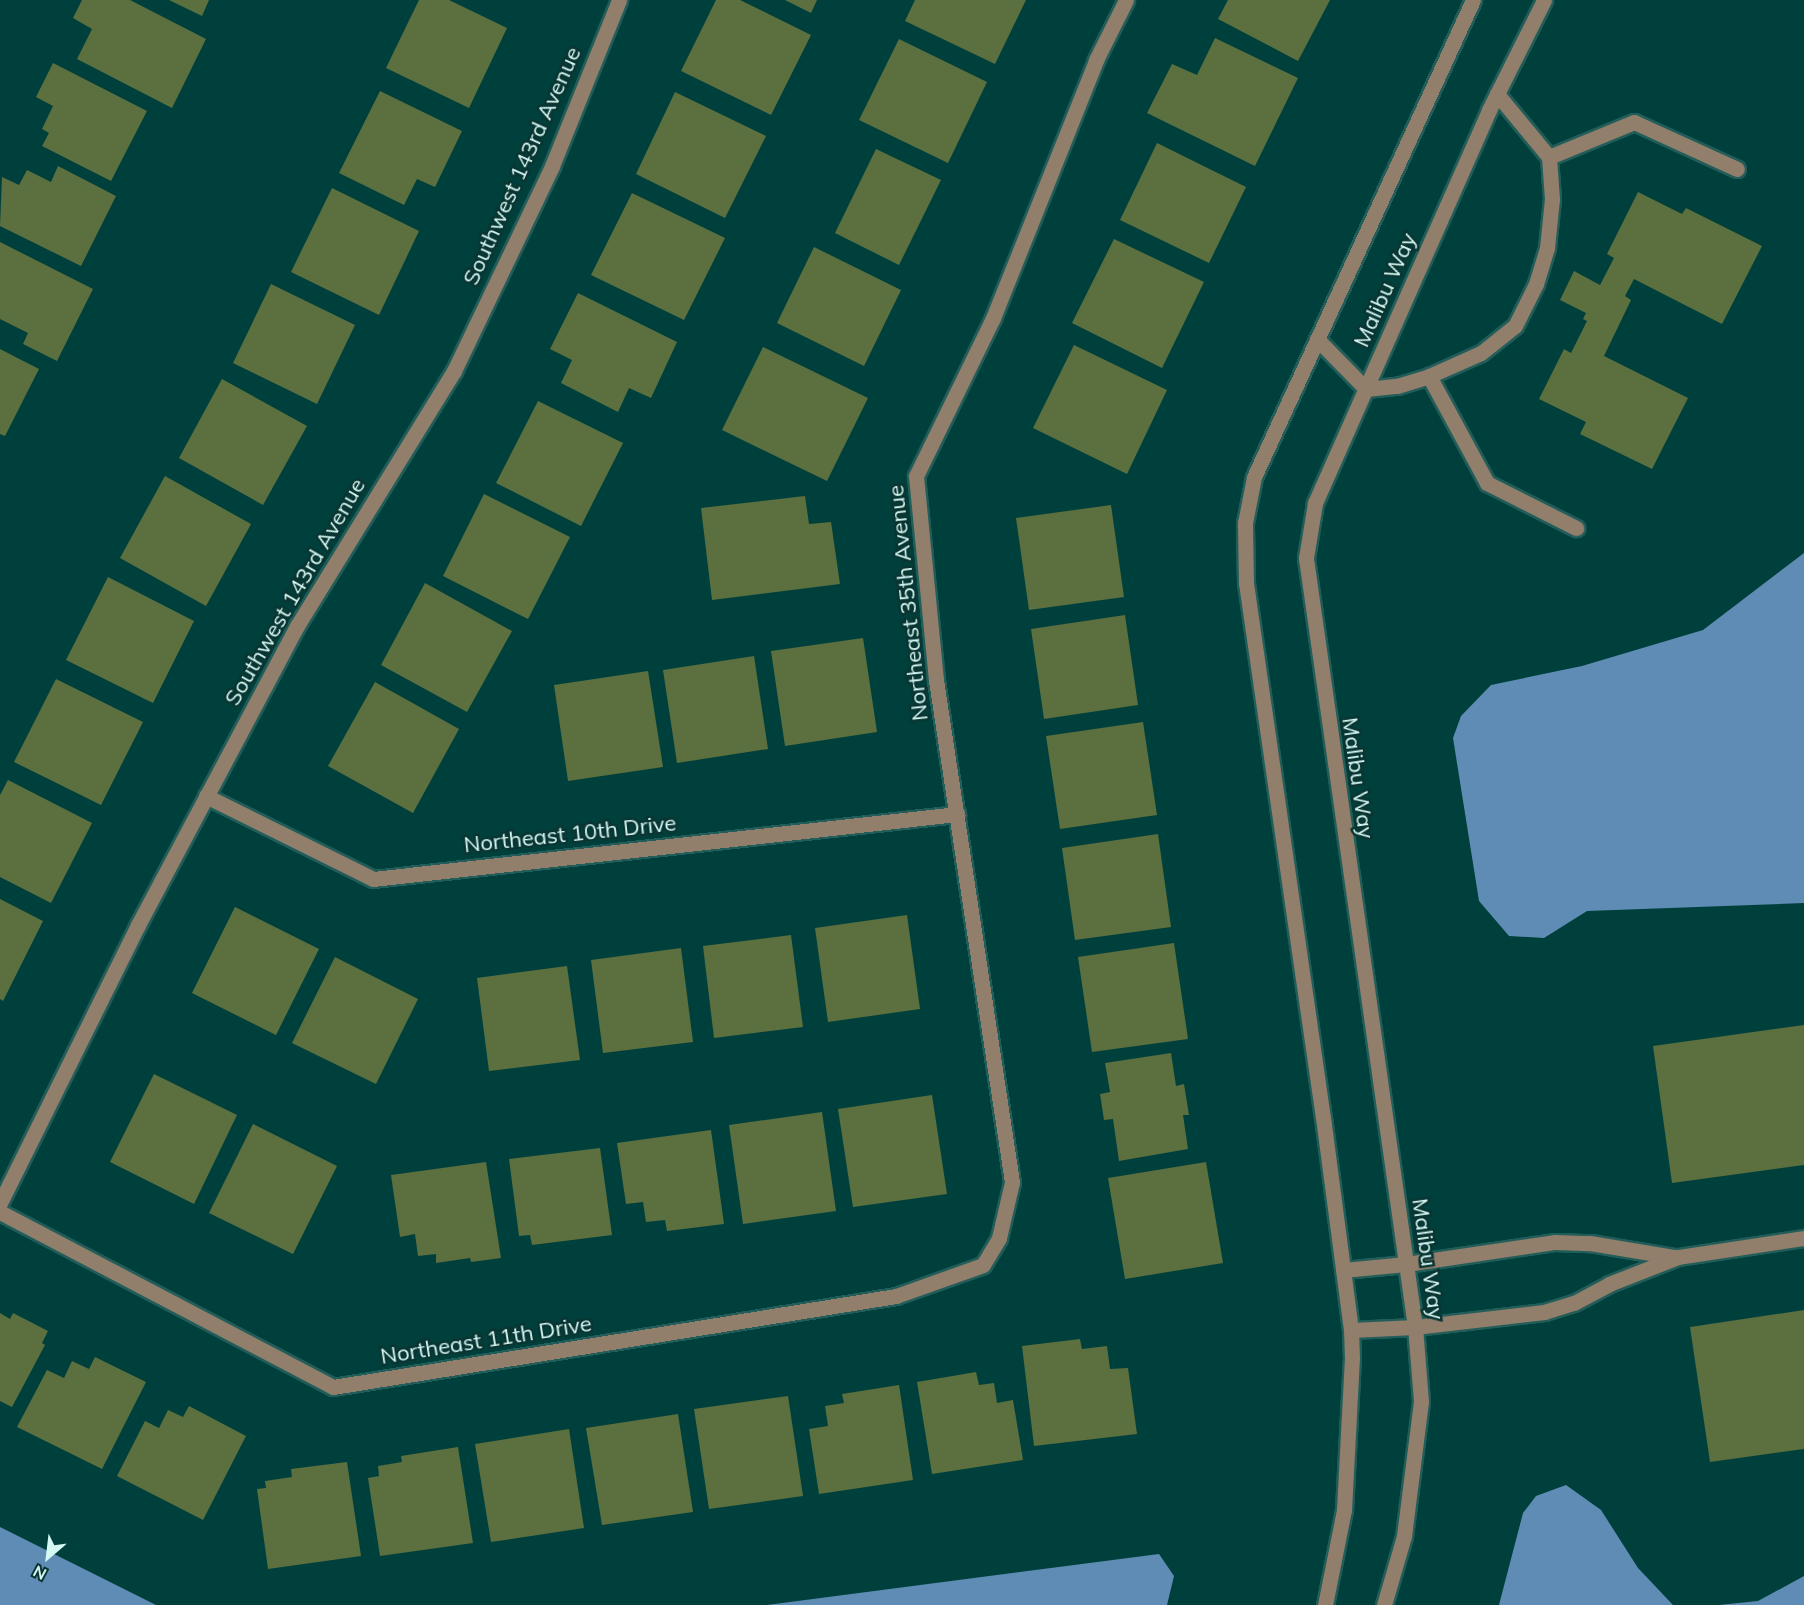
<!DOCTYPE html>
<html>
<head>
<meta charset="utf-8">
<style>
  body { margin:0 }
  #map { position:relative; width:1804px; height:1605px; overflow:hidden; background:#00403c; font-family:Mulish,sans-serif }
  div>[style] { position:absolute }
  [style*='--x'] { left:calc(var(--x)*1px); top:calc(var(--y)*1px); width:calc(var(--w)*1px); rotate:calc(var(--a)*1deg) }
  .water>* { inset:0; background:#5f8cb5 }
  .building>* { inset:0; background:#5b6f3f }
  .roads { filter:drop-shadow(2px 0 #225d59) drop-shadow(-2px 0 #225d59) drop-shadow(0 2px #225d59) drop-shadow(0 -2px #225d59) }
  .minor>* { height:15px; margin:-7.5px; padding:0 7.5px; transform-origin:7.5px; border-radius:7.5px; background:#917e6b }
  span { translate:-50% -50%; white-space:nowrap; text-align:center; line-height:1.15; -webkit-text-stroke:5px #0a3431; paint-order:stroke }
  .street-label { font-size:22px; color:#d5f8f4 }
  .north { position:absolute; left:18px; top:1527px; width:60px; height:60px; -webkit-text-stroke:4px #0a3431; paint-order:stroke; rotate:208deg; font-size:16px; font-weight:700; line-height:24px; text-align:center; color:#d5f8f4 }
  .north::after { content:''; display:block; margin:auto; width:21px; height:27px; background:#d5f8f4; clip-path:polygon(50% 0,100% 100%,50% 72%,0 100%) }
</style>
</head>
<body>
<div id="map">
  <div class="water">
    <i style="clip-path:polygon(1804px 553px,1804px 903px,1587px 911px,1544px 938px,1509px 936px,1479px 901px,1453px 738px,1461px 716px,1491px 685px,1582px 666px,1703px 630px)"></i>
    <i style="clip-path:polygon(1566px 1485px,1601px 1510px,1638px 1568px,1673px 1605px,1499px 1605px,1523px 1513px,1536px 1496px)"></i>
    <i style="clip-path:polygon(0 1527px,156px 1605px,0 1605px)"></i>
    <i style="clip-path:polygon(1159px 1554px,1174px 1576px,1167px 1605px,767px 1605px)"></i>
    <i style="clip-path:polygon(1804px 1576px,1804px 1605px,1719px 1605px,1758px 1601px)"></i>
  </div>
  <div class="building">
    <i style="clip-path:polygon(82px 0,130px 0,206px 39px,172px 108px,77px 59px,92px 29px,73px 18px)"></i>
    <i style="clip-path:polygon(169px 0,209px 0,202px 16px)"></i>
    <i style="clip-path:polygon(419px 0,449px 0,507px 28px,469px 108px,386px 68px)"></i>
    <i style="clip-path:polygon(716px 0,740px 0,811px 35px,771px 115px,681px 71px)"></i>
    <i style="clip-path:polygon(785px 0,817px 0,811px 13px)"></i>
    <i style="clip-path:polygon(915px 0,1026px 0,995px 64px,905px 21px)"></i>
    <i style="clip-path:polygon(1228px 0,1330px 0,1298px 61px,1218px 19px)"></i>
    <i style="clip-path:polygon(1215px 38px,1298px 78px,1255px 166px,1147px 113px,1172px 64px,1197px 75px)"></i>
    <i style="clip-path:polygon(899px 39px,987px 82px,948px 163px,859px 120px)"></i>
    <i style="clip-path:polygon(53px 63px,147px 111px,111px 181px,42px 146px,49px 133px,42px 129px,53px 106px,36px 97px)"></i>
    <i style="clip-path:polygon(380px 91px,462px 131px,435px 187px,417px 179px,404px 205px,339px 173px)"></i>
    <i style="clip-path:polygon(675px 92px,766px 136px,725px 218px,636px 174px)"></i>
    <i style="clip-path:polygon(1157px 143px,1246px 187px,1209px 263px,1120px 220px)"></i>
    <i style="clip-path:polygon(876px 149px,941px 180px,899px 265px,835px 233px)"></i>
    <i style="clip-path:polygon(58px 166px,116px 196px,81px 266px,0 226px,2px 177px,19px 185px,27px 170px,51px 182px)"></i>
    <i style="clip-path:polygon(332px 188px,419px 231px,379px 315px,291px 272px)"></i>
    <i style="clip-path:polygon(1638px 192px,1682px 214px,1686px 208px,1762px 246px,1722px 324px,1634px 279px,1625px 296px,1631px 300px,1604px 356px,1688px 398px,1652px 469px,1580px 434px,1586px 422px,1539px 399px,1564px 349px,1571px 353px,1587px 321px,1583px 319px,1586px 313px,1560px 300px,1574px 271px,1600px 285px,1614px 258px,1607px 254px)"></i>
    <i style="clip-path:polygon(632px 193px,725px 238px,684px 320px,591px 275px)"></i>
    <i style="clip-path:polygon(1114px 239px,1204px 282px,1162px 368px,1072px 323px)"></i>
    <i style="clip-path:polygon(0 242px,93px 289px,57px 361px,23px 344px,28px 333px,0 319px)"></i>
    <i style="clip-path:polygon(814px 247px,901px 290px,864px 366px,777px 323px)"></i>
    <i style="clip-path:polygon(271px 284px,355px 325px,317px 404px,233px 363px)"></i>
    <i style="clip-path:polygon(578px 293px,677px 342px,651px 398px,629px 388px,618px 412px,561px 383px,572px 360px,550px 349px)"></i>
    <i style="clip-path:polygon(1074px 345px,1167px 390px,1127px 474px,1033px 428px)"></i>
    <i style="clip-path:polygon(763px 347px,868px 398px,827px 481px,722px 430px)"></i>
    <i style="clip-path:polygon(0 349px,39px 369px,5px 436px,0 434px)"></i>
    <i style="clip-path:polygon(222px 379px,307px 426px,263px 505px,179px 458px)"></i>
    <i style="clip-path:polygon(538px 401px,623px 443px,581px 526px,496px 483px)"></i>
    <i style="clip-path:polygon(165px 476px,251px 524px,206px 606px,120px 558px)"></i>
    <i style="clip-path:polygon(484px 494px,570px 537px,528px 619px,443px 576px)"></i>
    <i style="clip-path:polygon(805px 496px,809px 524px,831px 522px,840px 584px,712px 600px,701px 508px)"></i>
    <i style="clip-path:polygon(1111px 505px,1124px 597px,1029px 610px,1016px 518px)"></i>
    <i style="clip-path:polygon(108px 577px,194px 621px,153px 703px,66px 660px)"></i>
    <i style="clip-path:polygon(425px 583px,512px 631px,467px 712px,381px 665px)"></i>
    <i style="clip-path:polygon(1125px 615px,1138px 705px,1044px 719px,1031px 629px)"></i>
    <i style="clip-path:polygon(863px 638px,877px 732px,785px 746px,771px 651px)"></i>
    <i style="clip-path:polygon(754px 656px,768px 749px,677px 763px,663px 670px)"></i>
    <i style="clip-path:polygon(648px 671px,663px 767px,568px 781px,554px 685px)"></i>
    <i style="clip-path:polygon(56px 679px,143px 722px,101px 805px,14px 762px)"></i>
    <i style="clip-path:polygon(375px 682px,459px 729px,413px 813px,328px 766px)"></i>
    <i style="clip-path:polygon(1143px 722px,1157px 815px,1060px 829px,1046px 736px)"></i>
    <i style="clip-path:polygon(8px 780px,92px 823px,51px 903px,0 877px,0 795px)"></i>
    <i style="clip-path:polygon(1158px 834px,1171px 927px,1075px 940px,1062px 848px)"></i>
    <i style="clip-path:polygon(0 899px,43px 921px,3px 1001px,0 999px)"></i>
    <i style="clip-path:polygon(235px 907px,319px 949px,276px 1035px,192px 993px)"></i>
    <i style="clip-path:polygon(907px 915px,920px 1009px,828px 1022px,815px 928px)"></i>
    <i style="clip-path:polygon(791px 935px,803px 1027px,714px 1038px,703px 946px)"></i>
    <i style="clip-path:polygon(1174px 943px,1188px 1039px,1092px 1052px,1078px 957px)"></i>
    <i style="clip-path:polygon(681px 948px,693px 1042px,603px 1053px,591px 960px)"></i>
    <i style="clip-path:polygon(335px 957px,418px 999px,376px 1084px,292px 1043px)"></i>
    <i style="clip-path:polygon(567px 966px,580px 1060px,489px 1071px,477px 978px)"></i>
    <i style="clip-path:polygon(1804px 1025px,1804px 1165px,1672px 1183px,1653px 1046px)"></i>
    <i style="clip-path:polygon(1171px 1053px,1176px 1086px,1184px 1084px,1189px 1115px,1183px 1115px,1188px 1149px,1119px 1161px,1113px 1119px,1104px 1120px,1100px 1094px,1110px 1092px,1105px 1063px)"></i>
    <i style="clip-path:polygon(154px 1074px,237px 1115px,194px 1204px,110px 1162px)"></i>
    <i style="clip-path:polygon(932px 1095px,947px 1194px,853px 1207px,838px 1109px)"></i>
    <i style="clip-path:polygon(822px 1112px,836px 1211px,743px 1224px,729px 1125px)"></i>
    <i style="clip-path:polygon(253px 1124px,337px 1166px,293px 1254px,209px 1213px)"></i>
    <i style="clip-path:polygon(711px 1130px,724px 1224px,667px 1231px,665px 1220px,646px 1222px,643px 1202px,626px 1204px,617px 1143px)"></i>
    <i style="clip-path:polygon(600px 1148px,612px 1235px,532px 1245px,530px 1235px,519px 1236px,509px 1159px)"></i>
    <i style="clip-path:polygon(486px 1162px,501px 1258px,471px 1262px,470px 1258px,436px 1263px,436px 1254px,418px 1256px,415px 1234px,400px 1237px,391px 1175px)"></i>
    <i style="clip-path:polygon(1206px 1162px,1223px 1263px,1125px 1279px,1108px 1178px)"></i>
    <i style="clip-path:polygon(1804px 1310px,1804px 1449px,1710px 1462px,1690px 1327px)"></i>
    <i style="clip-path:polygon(0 1313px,10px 1319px,13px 1313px,48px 1331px,42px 1343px,45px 1345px,12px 1407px,0 1401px)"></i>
    <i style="clip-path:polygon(1080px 1339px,1082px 1349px,1107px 1346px,1110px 1369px,1128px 1368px,1137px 1434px,1034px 1446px,1022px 1346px)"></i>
    <i style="clip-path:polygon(95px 1357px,146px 1382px,102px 1469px,17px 1427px,47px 1370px,64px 1378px,72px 1361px,89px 1369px)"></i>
    <i style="clip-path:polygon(976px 1372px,979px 1385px,994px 1383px,997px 1403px,1013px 1400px,1023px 1460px,932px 1474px,917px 1382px)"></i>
    <i style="clip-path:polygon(899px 1385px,913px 1480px,819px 1494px,809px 1429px,828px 1426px,825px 1406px,844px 1403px,842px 1394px)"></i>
    <i style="clip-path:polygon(788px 1396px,803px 1496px,709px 1509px,694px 1409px)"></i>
    <i style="clip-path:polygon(189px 1406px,246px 1436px,203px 1520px,117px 1476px,145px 1421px,159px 1428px,168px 1410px,183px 1417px)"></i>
    <i style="clip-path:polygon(678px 1414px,693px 1512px,602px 1525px,586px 1428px)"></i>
    <i style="clip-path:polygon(569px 1429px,584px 1528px,491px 1542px,475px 1444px)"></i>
    <i style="clip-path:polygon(458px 1447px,473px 1543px,380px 1556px,368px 1478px,379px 1476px,378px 1466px,402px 1462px,401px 1456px)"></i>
    <i style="clip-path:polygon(347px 1462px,361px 1556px,268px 1569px,257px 1489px,266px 1488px,265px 1481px,292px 1477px,291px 1469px)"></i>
  </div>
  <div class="roads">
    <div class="minor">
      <i style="--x:1549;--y:157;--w:92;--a:-22.4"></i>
      <i style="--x:1634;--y:122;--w:113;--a:24.5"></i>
      <i style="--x:1317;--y:339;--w:70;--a:45.6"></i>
      <i style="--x:1366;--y:389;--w:31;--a:-6"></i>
      <i style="--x:1397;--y:386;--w:34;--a:-17"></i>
      <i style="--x:1429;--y:376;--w:57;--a:-23.9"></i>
      <i style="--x:1481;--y:353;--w:43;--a:-38.5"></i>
      <i style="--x:1515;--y:326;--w:47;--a:-63.4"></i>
      <i style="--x:1536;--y:284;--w:38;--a:-73"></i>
      <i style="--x:1547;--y:248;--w:49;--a:-84.2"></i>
      <i style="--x:1552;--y:199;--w:42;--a:-94.1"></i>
      <i style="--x:1549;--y:157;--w:82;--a:-129.5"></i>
      <i style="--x:1429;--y:376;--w:122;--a:61.5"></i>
      <i style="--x:1487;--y:483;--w:100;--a:26.8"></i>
      <i style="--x:206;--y:796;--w:186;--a:26.4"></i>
      <i style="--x:373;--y:879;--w:588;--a:-6.35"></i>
      <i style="--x:0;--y:1203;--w:310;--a:-63.6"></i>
      <i style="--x:138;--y:925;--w:339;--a:-62"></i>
      <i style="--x:297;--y:626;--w:299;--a:-58.4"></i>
      <i style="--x:454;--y:371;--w:227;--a:-64.4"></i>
      <i style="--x:552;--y:166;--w:179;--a:-68"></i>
      <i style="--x:0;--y:1212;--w:376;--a:27.7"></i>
      <i style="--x:333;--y:1387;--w:570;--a:-9.18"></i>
      <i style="--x:896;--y:1296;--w:92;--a:-19.6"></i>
      <i style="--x:983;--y:1265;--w:31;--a:-59"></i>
      <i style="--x:999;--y:1238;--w:57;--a:-76.9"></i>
      <i style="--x:1012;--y:1182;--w:508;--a:-98.61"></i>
      <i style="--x:936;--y:680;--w:205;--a:-95.6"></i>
      <i style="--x:916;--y:476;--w:176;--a:-64"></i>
      <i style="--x:993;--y:318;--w:278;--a:-68.2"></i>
      <i style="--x:1096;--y:60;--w:67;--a:-63.4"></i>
      <i style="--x:1343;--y:1270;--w:63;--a:-5.4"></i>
      <i style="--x:1406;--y:1264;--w:151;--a:-8.4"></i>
      <i style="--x:1555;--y:1242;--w:35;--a:2"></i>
      <i style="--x:1590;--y:1243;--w:86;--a:9.4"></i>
      <i style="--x:1351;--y:1330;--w:64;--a:-2.7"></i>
      <i style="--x:1415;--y:1327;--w:130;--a:-6.6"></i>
      <i style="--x:1544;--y:1312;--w:31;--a:-17"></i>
      <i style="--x:1574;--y:1303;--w:40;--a:-28"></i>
      <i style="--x:1609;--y:1284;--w:74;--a:-21.4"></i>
      <i style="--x:1678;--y:1257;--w:127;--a:-8.6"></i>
      <i style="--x:1325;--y:1605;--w:97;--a:-78.7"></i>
      <i style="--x:1344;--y:1510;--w:152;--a:-87"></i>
      <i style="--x:1352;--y:1358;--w:28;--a:-92"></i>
      <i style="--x:1351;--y:1330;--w:214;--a:-97.5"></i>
      <i style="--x:1323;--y:1118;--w:541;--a:-98.19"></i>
      <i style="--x:1246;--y:583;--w:60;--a:-91"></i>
      <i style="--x:1245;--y:523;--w:47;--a:-78.9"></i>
      <i style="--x:1254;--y:477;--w:525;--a:-65.34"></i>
      <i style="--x:1384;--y:1605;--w:72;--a:-73.8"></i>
      <i style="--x:1404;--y:1536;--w:136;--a:-82.8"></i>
      <i style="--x:1421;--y:1401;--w:74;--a:-94.6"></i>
      <i style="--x:1415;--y:1327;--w:777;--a:-98.07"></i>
      <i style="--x:1306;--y:558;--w:56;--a:-80.7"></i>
      <i style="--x:1315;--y:503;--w:430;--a:-66.1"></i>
      <i style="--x:1489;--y:110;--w:123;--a:-63.4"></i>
    </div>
  </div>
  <div class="street-label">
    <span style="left:522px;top:166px;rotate:-66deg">Southwest 143rd Avenue</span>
    <span style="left:1385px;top:290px;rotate:-66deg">Malibu Way</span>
    <span style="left:295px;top:592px;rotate:-60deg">Southwest 143rd Avenue</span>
    <span style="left:908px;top:603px;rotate:-96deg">Northeast 35th Avenue</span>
    <span style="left:1358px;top:778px;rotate:82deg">Malibu Way</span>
    <span style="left:570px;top:834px;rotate:-6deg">Northeast 10th Drive</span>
    <span style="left:1428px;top:1259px;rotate:82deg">Malibu Way</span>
    <span style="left:486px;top:1340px;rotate:-9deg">Northeast 11th Drive</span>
  </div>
  <div class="north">N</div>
</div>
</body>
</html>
